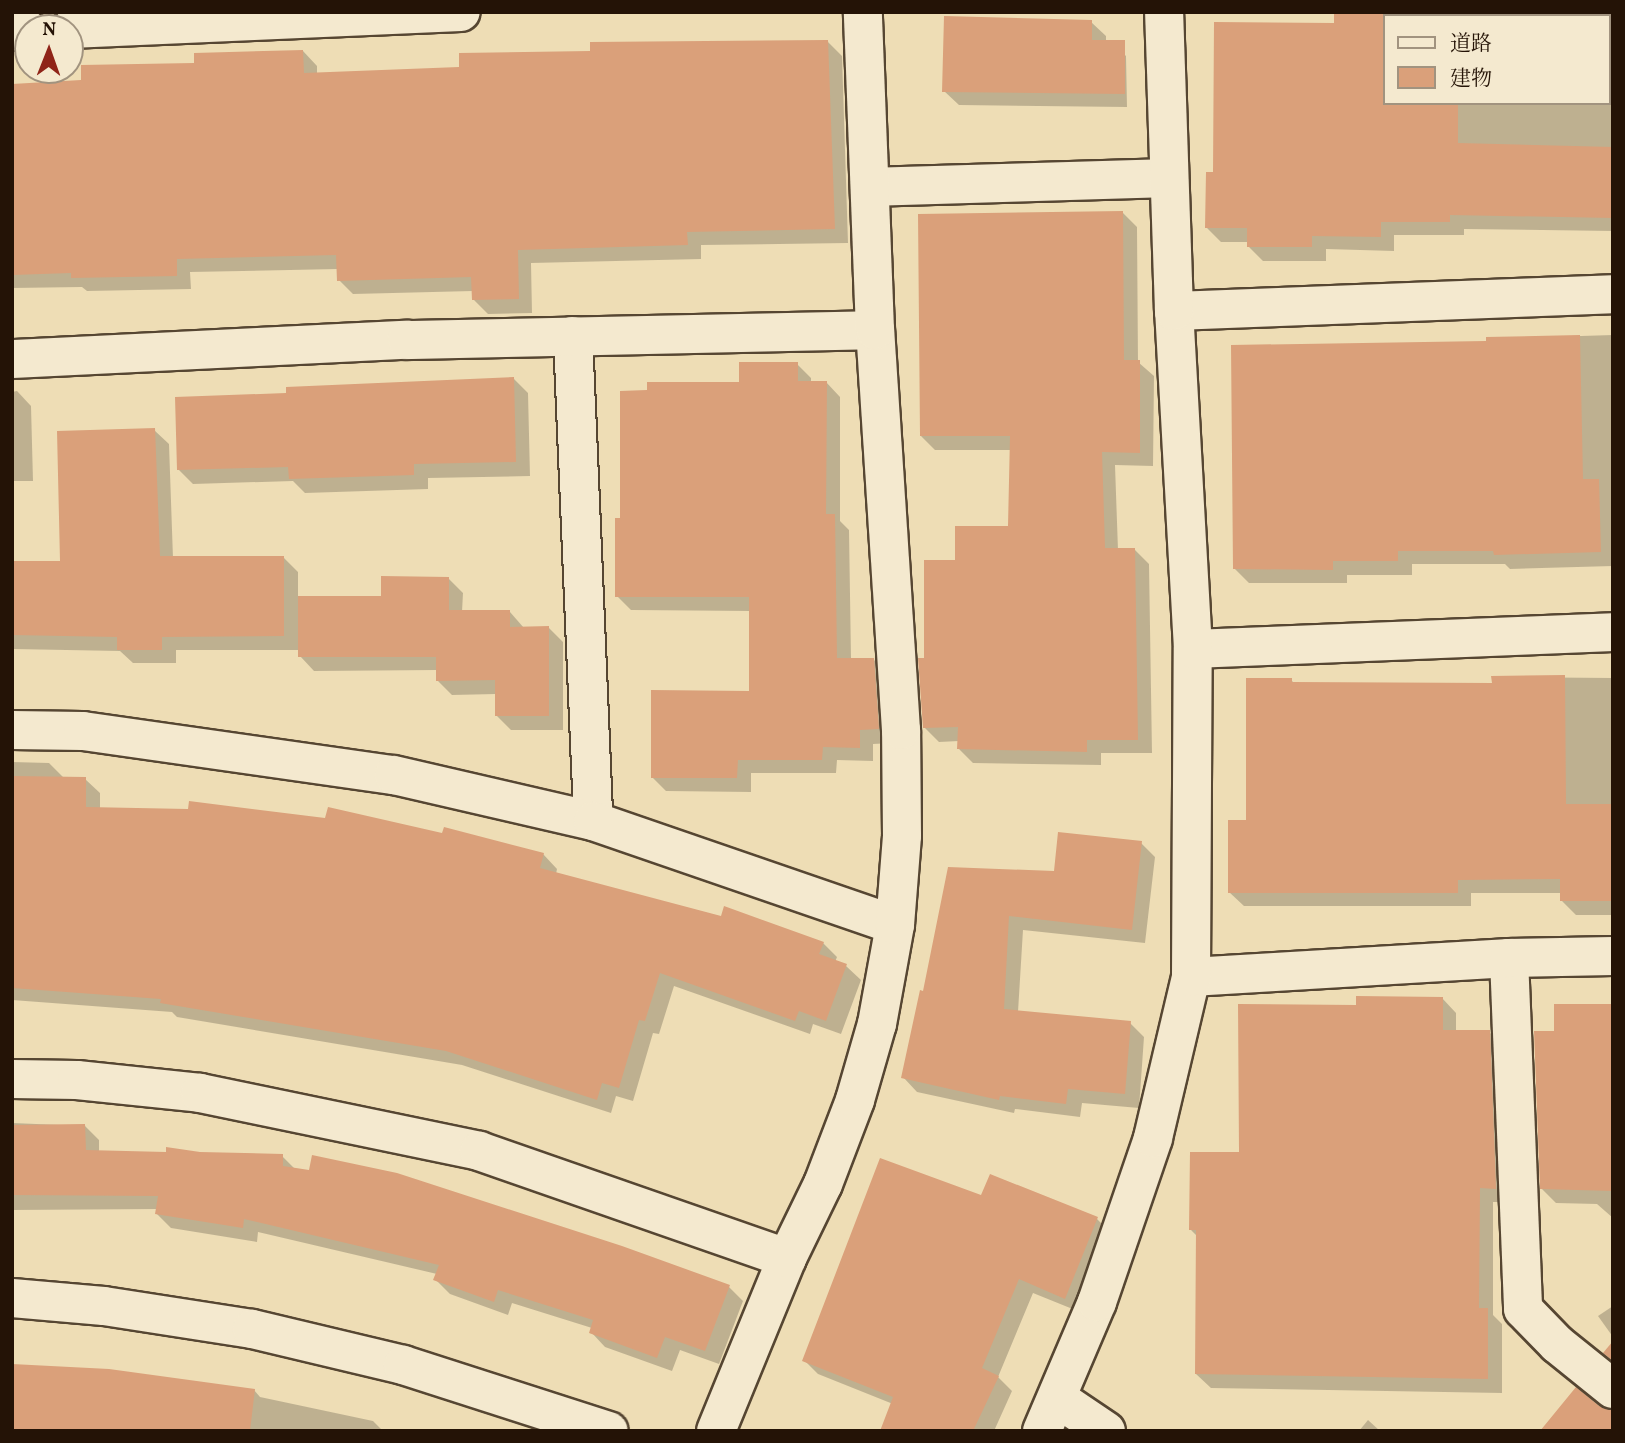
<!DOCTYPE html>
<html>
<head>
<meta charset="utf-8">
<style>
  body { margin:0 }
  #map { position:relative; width:1625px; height:1443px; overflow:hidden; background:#eeddb5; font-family:Vollkorn,"Noto Serif JP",serif }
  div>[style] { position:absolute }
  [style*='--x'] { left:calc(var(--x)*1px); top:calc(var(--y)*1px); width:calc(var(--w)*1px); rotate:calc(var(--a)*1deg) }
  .shadow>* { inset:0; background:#0003 }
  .building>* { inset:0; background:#daa07a }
  .roads { filter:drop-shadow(2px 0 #564632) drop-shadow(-2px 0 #564632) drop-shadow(0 2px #564632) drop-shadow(0 -2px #564632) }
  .minor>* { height:38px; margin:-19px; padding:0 19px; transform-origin:19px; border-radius:19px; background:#f4e9cf }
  span { translate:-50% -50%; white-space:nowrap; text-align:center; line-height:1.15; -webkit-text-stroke:7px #f4e9cf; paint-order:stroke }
  .frame { position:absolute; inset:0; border:14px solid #241306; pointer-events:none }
  .legend { position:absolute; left:1383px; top:14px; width:228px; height:91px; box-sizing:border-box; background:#f4e9cf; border:2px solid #a1937f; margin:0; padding:9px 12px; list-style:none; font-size:21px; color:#241306 }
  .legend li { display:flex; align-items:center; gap:14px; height:35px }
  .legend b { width:35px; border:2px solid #a1937f }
  .north { position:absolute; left:14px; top:14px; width:70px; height:70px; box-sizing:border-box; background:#f4e9cf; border:2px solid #a1937f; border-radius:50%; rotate:1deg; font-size:19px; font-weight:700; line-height:28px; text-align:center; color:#241306 }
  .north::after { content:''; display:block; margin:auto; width:24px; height:32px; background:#8f2418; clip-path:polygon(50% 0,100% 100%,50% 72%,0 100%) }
</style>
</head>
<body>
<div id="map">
  <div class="shadow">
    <i style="clip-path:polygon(1568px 12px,1572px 16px,1385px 16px,1385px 103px,1609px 103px,1609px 22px,1613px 22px,1613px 231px,1464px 229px,1464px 235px,1394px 235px,1394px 251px,1326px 249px,1326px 261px,1263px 261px,1249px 247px,1249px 242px,1221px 242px,1207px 228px,1215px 174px,1335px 25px,1336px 13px)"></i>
    <i style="clip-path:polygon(1091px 22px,1106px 36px,1106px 42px,1112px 42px,1126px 56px,1127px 107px,959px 105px,944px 91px)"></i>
    <i style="clip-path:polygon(827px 41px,842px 56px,848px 243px,701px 245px,701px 259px,531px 263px,532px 313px,488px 314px,474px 300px,473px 291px,353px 294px,339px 280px,338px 269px,190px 272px,191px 289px,87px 291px,82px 287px,12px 288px,12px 86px,67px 84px,303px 51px,317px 66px,317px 75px,461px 69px,592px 53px)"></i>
    <i style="clip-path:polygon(1123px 213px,1137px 227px,1138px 362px,1154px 376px,1153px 466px,1115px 465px,1118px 550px,1135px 550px,1149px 564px,1152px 753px,1101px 753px,1101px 765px,973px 763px,959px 749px,959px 741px,939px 742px,924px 727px,926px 660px,957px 562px,1010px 528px,1011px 450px,935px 450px,921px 436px)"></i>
    <i style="clip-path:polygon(1613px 335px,1613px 566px,1510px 569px,1505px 564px,1412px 564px,1412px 575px,1347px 575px,1347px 583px,1249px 583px,1234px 568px,1488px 343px,1488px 339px)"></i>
    <i style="clip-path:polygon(797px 364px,811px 378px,811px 383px,826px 382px,840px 397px,840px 521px,849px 530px,851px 659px,874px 660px,888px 674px,892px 743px,873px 744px,873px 761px,837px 760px,836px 773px,751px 773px,751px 792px,666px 791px,652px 777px,751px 692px,751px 611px,631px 610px,617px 596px,622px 520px,741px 383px)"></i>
    <i style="clip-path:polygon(514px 379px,528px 393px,530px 476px,428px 478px,428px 489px,305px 493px,293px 481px,193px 484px,178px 469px,288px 395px)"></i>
    <i style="clip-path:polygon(17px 391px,31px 406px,33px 481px,12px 481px,12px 392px)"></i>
    <i style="clip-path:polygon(154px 430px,169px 444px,173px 558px,284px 558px,298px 572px,298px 598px,383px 598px,449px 579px,463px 593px,462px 612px,510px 612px,524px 628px,549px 628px,563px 642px,563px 730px,511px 730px,496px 715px,496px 694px,452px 695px,438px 681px,438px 670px,314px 671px,300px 656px,300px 650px,176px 650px,176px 663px,133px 663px,120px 651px,12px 649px,12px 562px,62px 562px)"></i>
    <i style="clip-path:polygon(1493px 677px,1613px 678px,1613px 915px,1576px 915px,1562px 901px,1562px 893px,1471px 893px,1471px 906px,1244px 906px,1229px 892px,1291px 680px,1295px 684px,1493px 684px)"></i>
    <i style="clip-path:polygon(12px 762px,49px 763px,63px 777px,85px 779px,100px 793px,100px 809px,443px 835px,543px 854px,557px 869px,556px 874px,823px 943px,837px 957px,835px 962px,846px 966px,861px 980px,841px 1034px,813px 1024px,810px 1034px,674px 986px,659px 1034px,653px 1033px,633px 1101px,616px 1096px,611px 1113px,462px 1065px,177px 1017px,172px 1012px,12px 1000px)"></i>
    <i style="clip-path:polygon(1141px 843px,1155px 857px,1145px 943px,1023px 930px,1018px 1012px,1130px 1023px,1144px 1037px,1139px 1108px,1082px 1103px,1080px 1117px,1015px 1109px,1014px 1113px,917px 1092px,903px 1077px,922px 993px,1055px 873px)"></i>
    <i style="clip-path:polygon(1442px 998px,1456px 1013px,1456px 1032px,1489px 1032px,1504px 1046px,1510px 1202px,1493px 1202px,1493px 1315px,1502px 1324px,1502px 1393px,1211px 1388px,1196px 1374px,1197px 1236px,1191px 1230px,1241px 1154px,1358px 1006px)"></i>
    <i style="clip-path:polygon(1613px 1005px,1613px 1218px,1597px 1204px,1556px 1203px,1542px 1189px,1556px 1033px)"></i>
    <i style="clip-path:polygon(12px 1123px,85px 1126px,99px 1140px,99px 1152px,282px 1156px,296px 1170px,729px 1287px,743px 1301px,719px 1364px,680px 1350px,672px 1371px,605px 1347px,591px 1332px,592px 1328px,512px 1303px,508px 1315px,450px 1294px,435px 1279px,437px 1274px,258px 1232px,257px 1242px,171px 1228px,157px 1214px,158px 1209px,12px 1210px)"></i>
    <i style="clip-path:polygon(982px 1197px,1097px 1219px,1111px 1233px,1080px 1312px,1033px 1293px,998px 1377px,1012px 1391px,994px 1431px,882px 1431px,893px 1404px,818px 1374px,804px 1360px)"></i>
    <i style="clip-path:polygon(1613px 1306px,1613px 1337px,1598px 1316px)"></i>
    <i style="clip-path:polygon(254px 1390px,260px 1397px,373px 1421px,383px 1431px,12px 1431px)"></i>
    <i style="clip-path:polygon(1368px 1420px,1380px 1431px,1359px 1431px)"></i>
  </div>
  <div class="building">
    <i style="clip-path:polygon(1334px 12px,1385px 12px,1385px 103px,1458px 103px,1458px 143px,1613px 147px,1613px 218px,1450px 215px,1450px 222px,1381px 222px,1381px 237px,1312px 236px,1312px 247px,1247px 247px,1247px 228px,1205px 228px,1206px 172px,1213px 172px,1214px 22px,1334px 23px)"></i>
    <i style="clip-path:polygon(944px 16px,1092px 20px,1092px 40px,1125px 40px,1125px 94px,942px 92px)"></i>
    <i style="clip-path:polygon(828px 40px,835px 229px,687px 232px,688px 245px,518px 250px,519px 299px,472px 300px,471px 277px,337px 281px,336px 255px,177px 259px,177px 276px,71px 278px,71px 273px,12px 275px,12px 84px,81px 80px,81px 65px,194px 63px,194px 53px,303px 50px,304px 73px,459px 67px,459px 53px,590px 51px,590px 42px)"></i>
    <i style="clip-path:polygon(1123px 211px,1124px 360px,1140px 360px,1140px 453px,1102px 452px,1105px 548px,1135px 548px,1138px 740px,1087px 740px,1087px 752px,957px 749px,958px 727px,923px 728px,918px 658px,924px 658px,924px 560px,955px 560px,955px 526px,1008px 526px,1010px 436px,920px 436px,918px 214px)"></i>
    <i style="clip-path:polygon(1580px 335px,1583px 479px,1599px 479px,1601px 552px,1494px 555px,1493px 551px,1398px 551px,1398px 561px,1333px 561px,1333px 570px,1233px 569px,1231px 345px,1486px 341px,1486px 337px)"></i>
    <i style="clip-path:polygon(739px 362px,798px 362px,798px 381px,827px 381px,826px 514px,835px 514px,837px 658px,874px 658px,879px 729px,860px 730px,860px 748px,823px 747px,822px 760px,738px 760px,737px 778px,651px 778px,651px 690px,749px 691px,749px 597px,615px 597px,615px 518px,620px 518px,620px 391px,647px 390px,647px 382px,739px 382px)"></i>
    <i style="clip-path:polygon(514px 377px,516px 462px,414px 464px,414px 475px,289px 479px,288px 467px,177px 470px,175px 397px,286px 393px,286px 387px)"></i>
    <i style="clip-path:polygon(155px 428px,160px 556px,284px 556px,284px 636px,162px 637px,162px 650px,117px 650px,117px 637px,12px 635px,12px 561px,60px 561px,57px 431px)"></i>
    <i style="clip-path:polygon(381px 576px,449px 577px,449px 610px,510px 610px,510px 627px,549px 626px,549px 716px,495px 716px,495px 680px,436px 681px,436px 657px,298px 657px,298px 596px,381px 596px)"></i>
    <i style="clip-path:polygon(1565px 675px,1566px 804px,1612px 804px,1611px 901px,1560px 901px,1560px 879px,1458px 880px,1458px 893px,1228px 893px,1228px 820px,1246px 820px,1246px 678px,1292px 678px,1292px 682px,1492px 683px,1491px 676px)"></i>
    <i style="clip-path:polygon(12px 776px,86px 777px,86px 807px,188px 809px,189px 801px,325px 818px,328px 807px,442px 833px,444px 827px,544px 853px,540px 868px,721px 916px,724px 906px,824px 942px,819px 954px,847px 964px,826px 1021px,799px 1011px,795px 1021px,660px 973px,645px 1021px,639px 1020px,619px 1088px,602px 1083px,597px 1100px,446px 1051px,160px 1003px,161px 999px,12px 988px)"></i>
    <i style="clip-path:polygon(1058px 832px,1142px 841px,1132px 930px,1009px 916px,1004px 1009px,1131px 1021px,1125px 1094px,1068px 1089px,1066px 1104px,1000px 1096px,999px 1100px,901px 1078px,920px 990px,923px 991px,948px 867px,1054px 871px)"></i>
    <i style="clip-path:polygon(1356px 996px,1443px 997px,1443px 1030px,1490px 1030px,1496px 1189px,1480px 1188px,1479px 1308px,1488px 1308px,1488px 1379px,1195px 1374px,1196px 1230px,1189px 1230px,1190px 1152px,1239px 1152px,1238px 1004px,1356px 1005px)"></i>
    <i style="clip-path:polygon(1554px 1004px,1613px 1004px,1613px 1191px,1540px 1189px,1534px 1031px,1554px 1031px)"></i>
    <i style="clip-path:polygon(85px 1124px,86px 1150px,166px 1152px,166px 1147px,200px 1152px,283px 1154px,283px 1166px,309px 1170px,312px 1155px,397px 1173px,622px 1246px,730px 1285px,705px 1351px,665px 1337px,657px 1358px,589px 1333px,593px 1320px,498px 1290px,494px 1302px,433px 1280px,439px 1265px,244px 1219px,243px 1228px,155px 1214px,158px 1196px,12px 1195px,12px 1125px)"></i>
    <i style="clip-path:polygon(880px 1158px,981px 1195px,990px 1174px,1098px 1217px,1065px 1299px,1019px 1279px,982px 1368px,999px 1376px,973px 1431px,880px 1431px,893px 1397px,802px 1361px)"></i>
    <i style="clip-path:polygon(1613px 1341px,1613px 1361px,1603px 1353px)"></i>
    <i style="clip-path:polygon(12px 1364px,109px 1369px,255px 1389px,250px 1431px,12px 1431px)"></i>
    <i style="clip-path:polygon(1576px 1387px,1599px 1406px,1613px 1410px,1613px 1431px,1540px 1431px)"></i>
  </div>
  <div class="roads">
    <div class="minor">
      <i style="--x:70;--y:29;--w:391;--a:-2.5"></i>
      <i style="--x:12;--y:31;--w:16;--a:-4"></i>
      <i style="--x:870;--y:187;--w:298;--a:-1.7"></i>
      <i style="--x:1174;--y:311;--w:439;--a:-2.2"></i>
      <i style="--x:573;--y:336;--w:485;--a:87.6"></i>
      <i style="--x:12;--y:359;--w:395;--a:-2.8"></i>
      <i style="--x:407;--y:340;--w:468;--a:-1.2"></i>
      <i style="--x:1193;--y:649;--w:420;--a:-2.3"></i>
      <i style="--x:12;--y:730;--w:71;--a:0.8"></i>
      <i style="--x:83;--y:731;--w:314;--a:8.1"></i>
      <i style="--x:394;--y:775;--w:204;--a:13"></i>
      <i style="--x:593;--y:821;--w:319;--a:19"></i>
      <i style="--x:1509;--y:958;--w:351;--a:87.7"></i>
      <i style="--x:1523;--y:1309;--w:49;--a:45.8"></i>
      <i style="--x:1557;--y:1344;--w:72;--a:38.8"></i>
      <i style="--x:1191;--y:977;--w:319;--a:-3.4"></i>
      <i style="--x:1509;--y:958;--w:104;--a:-1.1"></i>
      <i style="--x:12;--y:1079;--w:65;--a:0.9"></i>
      <i style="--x:77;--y:1080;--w:124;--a:6"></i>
      <i style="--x:200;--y:1093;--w:285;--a:11.7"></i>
      <i style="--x:479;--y:1151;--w:326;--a:19.2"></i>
      <i style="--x:12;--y:1298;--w:92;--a:5"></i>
      <i style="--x:104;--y:1306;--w:150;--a:8.8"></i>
      <i style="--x:252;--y:1329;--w:155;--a:13.4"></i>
      <i style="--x:403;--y:1365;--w:216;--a:17.8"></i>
      <i style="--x:1057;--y:1398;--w:59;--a:34"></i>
      <i style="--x:716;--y:1431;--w:187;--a:-67.7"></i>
      <i style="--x:787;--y:1258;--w:82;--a:-64.1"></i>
      <i style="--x:823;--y:1184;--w:90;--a:-69.1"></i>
      <i style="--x:855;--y:1100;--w:79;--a:-73.9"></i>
      <i style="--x:877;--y:1024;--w:101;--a:-79.7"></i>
      <i style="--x:895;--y:925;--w:89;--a:-85.5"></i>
      <i style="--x:902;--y:836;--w:106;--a:-90.5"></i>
      <i style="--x:901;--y:730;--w:401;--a:-93.7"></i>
      <i style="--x:875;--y:330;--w:318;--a:-92.2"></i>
      <i style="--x:1042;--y:1431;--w:140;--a:-66.9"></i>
      <i style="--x:1097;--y:1302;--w:173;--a:-71.1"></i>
      <i style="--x:1153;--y:1138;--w:165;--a:-76.7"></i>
      <i style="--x:1191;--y:977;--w:328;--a:-89.7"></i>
      <i style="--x:1193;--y:649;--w:339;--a:-93.2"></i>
      <i style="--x:1174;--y:311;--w:299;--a:-91.9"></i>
    </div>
  </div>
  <div class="frame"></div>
  <ul class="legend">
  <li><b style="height:9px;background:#f4e9cf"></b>道路</li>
  <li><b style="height:19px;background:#daa07a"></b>建物</li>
  </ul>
  <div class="north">N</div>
</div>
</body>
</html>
